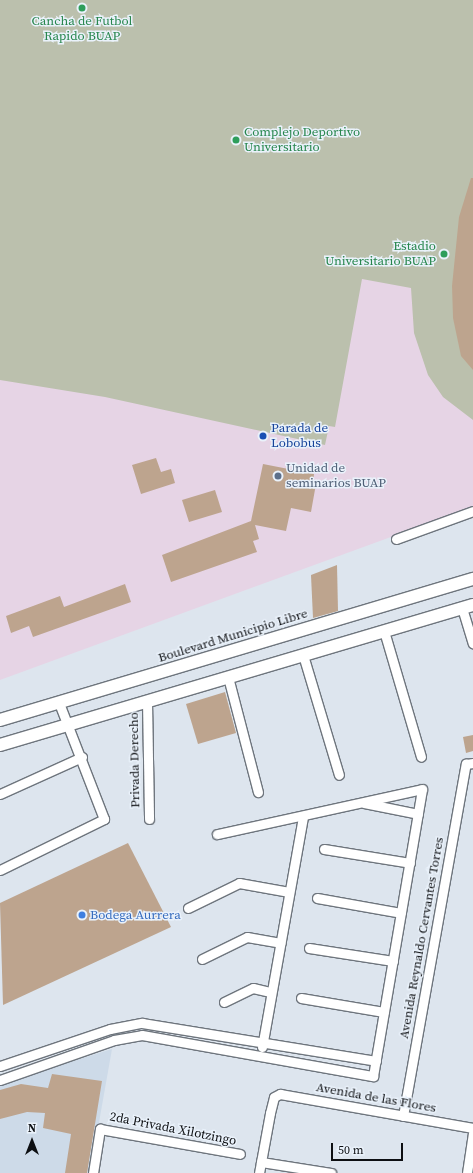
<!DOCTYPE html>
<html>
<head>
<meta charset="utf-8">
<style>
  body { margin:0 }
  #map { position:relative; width:473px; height:1173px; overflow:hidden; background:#dde5ee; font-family:"Source Serif 4",serif }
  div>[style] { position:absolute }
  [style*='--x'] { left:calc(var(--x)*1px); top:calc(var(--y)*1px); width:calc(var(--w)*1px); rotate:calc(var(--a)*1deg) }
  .built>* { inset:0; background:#cddae8 }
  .education>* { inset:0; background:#e6d4e5 }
  .green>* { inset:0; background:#bbc0ad }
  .building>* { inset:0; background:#bda48e }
  .roads { filter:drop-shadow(1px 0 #6e757d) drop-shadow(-1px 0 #6e757d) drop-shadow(0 1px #6e757d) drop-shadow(0 -1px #6e757d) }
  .street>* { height:9px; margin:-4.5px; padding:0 4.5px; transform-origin:4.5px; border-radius:4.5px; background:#fff }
  .secondary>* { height:12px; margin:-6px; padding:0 6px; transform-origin:6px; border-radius:6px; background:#fff }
  .dots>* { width:11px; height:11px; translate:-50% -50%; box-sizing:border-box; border:2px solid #eaf2fb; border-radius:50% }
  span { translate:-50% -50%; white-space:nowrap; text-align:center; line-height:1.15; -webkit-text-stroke:3px #eaf2fb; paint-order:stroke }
  .leisure-label { font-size:13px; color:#27864d }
  .left { translate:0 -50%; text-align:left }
  .right { translate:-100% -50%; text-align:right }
  .transit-label { font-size:13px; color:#164399 }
  .service-label { font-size:13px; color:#4e5e75 }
  .street-label { font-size:13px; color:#0d0f12 }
  .shop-label { font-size:13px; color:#366cbe }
  .north { position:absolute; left:12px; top:1121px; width:40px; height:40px; -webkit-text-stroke:3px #eaf2fb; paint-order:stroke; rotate:0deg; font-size:11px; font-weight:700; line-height:16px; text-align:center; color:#0d0f12 }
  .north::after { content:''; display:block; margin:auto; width:14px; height:18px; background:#0d0f12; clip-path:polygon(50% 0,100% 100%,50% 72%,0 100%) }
  .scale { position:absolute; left:331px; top:1143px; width:72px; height:18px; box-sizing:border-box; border:2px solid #0d0f12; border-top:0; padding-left:5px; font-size:12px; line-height:14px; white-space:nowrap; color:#0d0f12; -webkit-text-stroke:3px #eaf2fb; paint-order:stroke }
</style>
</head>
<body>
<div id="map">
  <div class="built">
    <i style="clip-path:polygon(112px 1049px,90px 1173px,0 1173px,0 1084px)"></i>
  </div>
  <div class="education">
    <i style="clip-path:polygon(0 0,473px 0,473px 507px,0 680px)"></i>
  </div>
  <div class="green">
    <i style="clip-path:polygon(0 0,473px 0,473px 420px,443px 397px,428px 375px,414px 333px,411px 288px,362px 279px,335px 427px,329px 426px,325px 445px,105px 397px,0 380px)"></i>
  </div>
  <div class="building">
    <i style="clip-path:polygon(471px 178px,473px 178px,473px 370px,461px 356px,453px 318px,452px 286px,459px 217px)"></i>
    <i style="clip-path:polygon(156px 458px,161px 472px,171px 469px,175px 483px,141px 494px,132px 465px)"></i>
    <i style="clip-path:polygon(263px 464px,314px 474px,313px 483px,316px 484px,311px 512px,291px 508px,286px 531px,255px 525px,259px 539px,253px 541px,257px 552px,171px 582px,162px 555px,251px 521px)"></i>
    <i style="clip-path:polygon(215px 490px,222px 512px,189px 522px,182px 500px)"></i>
    <i style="clip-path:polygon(337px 565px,338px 611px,313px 618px,311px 575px)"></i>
    <i style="clip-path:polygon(125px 584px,131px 602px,33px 637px,29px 626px,11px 633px,6px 616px,60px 596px,64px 607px)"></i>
    <i style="clip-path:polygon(225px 692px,236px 733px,198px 744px,186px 704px)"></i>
    <i style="clip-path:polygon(473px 735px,473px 751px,466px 753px,463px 737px)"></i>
    <i style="clip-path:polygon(128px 843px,171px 927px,3px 1005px,0 903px)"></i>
    <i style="clip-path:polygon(52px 1074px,102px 1081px,87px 1173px,65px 1173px,71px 1134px,43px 1128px,45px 1113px,27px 1112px,0 1119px,0 1090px,21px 1084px,48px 1088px)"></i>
  </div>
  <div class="roads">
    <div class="street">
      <i style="--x:396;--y:539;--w:82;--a:-20"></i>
      <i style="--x:462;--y:608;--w:37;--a:73"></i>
      <i style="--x:384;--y:631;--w:131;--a:73.6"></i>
      <i style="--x:303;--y:655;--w:125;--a:73.3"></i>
      <i style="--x:228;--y:677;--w:119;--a:75.4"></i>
      <i style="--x:147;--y:701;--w:118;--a:89"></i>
      <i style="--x:0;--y:794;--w:90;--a:-24.3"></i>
      <i style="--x:364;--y:803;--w:55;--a:11.5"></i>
      <i style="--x:324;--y:849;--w:87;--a:9.2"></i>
      <i style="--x:0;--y:870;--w:116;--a:-26.1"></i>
      <i style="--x:104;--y:819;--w:124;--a:-111.2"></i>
      <i style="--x:317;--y:898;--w:85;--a:10.1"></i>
      <i style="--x:188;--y:908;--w:57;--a:-26.1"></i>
      <i style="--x:239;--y:883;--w:51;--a:10.2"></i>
      <i style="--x:309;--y:948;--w:85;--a:8.8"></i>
      <i style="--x:202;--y:959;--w:50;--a:-26.1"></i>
      <i style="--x:247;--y:937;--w:34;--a:10"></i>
      <i style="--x:301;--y:998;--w:84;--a:9.6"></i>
      <i style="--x:224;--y:1002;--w:32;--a:-26"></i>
      <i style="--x:253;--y:988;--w:18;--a:13"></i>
      <i style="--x:262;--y:1047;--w:235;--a:-79.9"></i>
      <i style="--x:0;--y:1066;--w:116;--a:-18.6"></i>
      <i style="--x:110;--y:1029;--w:33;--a:-11"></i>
      <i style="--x:142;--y:1023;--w:237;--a:9.2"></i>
      <i style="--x:0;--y:1080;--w:121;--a:-19.3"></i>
      <i style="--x:114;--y:1040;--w:28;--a:-10"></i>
      <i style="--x:142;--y:1035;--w:235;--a:10.1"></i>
      <i style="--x:373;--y:1076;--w:291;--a:-80.3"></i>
      <i style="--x:422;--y:789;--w:210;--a:167.6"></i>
      <i style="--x:403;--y:1116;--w:358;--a:-79.9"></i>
      <i style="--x:466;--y:764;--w:7;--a:-8"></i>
      <i style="--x:261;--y:1162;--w:71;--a:8.9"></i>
      <i style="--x:93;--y:1173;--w:45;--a:-81"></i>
      <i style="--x:100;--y:1129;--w:142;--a:10.1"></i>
      <i style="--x:259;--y:1173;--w:61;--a:-79.6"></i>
      <i style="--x:270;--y:1113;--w:16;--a:-76"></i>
      <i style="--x:274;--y:1097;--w:7;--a:-27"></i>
      <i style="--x:280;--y:1094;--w:196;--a:10"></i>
      <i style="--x:467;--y:1173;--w:40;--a:-81.5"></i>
    </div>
    <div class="secondary">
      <i style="--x:0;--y:720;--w:494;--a:-16.6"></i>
      <i style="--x:0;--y:745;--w:493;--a:-16.5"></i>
    </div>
  </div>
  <div class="dots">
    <i style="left:82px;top:8px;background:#2e9e5b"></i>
    <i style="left:236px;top:140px;background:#2e9e5b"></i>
    <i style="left:444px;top:254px;background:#2e9e5b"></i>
    <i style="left:263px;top:436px;background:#1a4fb4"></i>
    <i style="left:278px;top:476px;background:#5c6f8a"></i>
    <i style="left:82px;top:915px;background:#3f7fe0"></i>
  </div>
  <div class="leisure-label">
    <span style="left:82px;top:29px">Cancha de Futbol<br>Rapido BUAP</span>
    <span class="left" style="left:244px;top:140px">Complejo Deportivo<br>Universitario</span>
    <span class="right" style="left:436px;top:254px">Estadio<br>Universitario BUAP</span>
  </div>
  <div class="transit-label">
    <span class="left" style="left:271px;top:436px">Parada de<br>Lobobus</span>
  </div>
  <div class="service-label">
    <span class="left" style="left:286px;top:476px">Unidad de<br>seminarios BUAP</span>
  </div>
  <div class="street-label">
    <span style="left:233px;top:636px;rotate:-17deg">Boulevard Municipio Libre</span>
    <span style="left:135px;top:760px;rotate:-91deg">Privada Derecho</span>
    <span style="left:422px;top:938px;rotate:-80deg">Avenida Reynaldo Cervantes Torres</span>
    <span style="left:376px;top:1098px;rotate:10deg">Avenida de las Flores</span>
    <span style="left:173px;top:1129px;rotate:11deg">2da Privada Xilotzingo</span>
  </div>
  <div class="shop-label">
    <span class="left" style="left:90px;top:915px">Bodega Aurrera</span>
  </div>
  <div class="north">N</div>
  <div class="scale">50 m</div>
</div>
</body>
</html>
